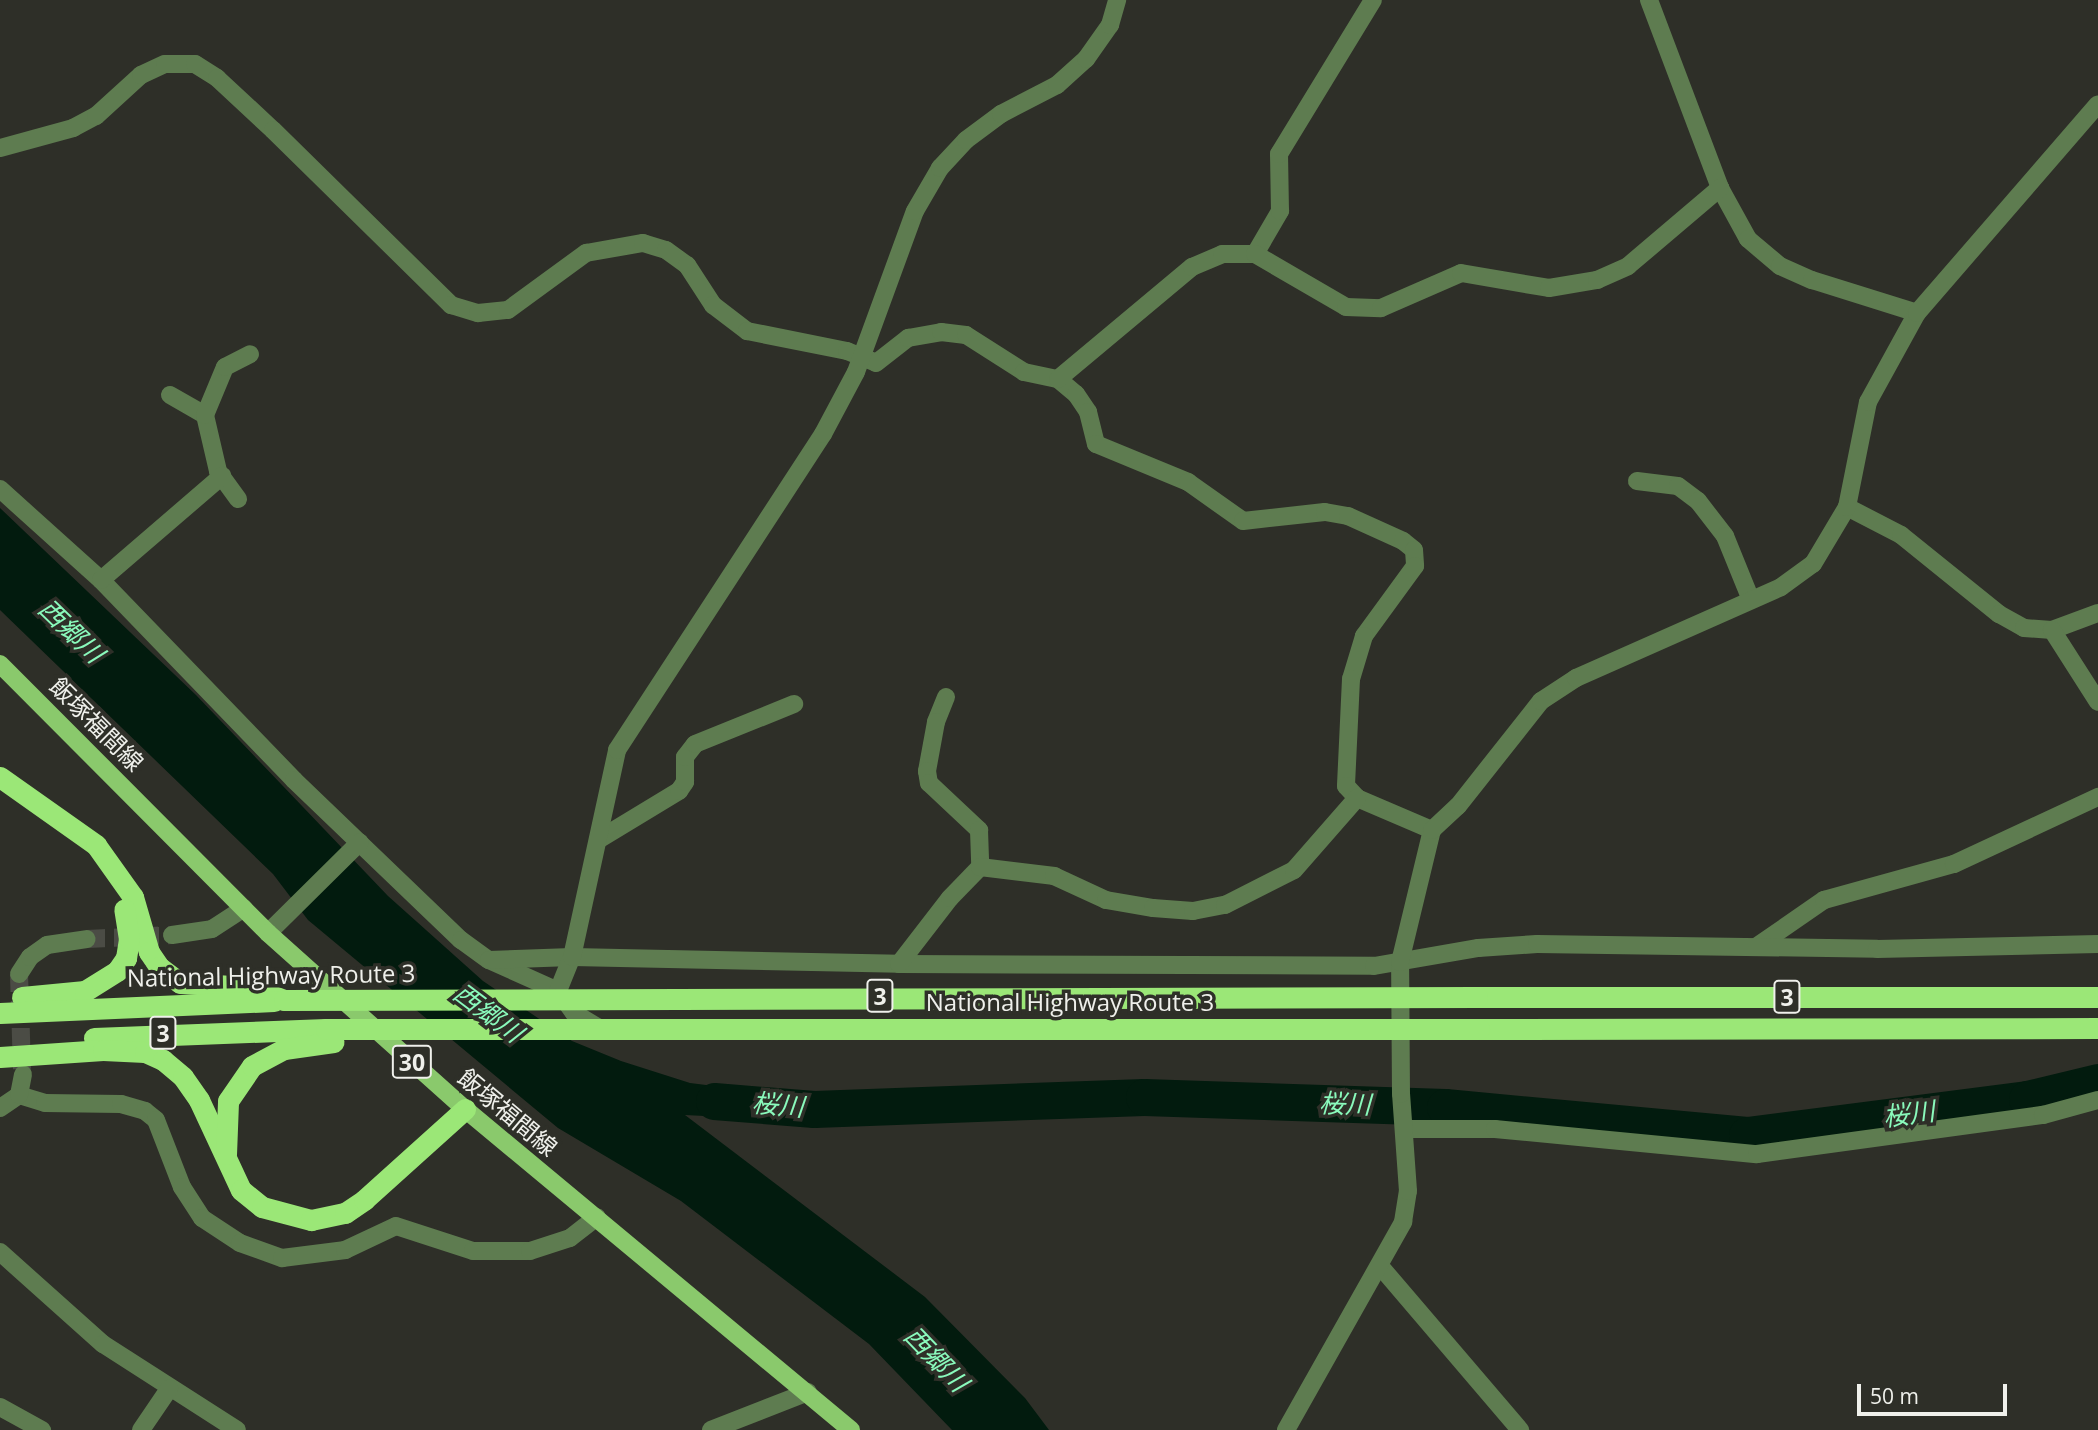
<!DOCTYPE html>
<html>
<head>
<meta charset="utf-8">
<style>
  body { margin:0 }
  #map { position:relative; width:2098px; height:1430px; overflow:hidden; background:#2e2f28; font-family:"Open Sans","Noto Sans JP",sans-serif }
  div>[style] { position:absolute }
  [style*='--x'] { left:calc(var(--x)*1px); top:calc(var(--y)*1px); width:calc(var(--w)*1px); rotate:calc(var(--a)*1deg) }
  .water>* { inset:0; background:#021b0e }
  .river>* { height:37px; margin:-18.5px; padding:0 18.5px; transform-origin:18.5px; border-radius:18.5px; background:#021b0e }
  .minor-tunnel>* { height:18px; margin-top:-9px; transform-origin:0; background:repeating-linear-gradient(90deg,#4b4c45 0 18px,transparent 0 27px) }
  .minor>* { height:18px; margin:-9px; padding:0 9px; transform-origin:9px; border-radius:9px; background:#5e7c50 }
  .major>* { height:18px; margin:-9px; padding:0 9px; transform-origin:9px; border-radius:9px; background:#8ac96c }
  .highway>* { height:21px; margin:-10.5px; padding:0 10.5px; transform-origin:10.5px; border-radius:10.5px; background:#9be777 }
  .highway-bridge>* { height:21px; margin:-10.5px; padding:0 10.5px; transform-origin:10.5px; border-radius:10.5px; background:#9be777 }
  span { translate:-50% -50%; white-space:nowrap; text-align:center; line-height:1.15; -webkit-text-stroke:7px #2e2f28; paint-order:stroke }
  .shield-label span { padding:2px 5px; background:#2e2f28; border:2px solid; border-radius:5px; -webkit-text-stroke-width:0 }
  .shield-label { font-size:23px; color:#eff0eb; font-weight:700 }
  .street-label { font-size:24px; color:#eff0eb }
  .water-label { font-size:26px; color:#8afabc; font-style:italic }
  .scale { position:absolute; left:1857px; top:1384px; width:150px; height:32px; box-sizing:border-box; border:4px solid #eff0eb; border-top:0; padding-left:9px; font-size:21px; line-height:24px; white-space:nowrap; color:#eff0eb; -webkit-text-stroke:5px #2e2f28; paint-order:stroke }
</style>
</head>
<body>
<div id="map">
  <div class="water">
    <i style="clip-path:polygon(0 508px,196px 695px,388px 896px,483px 981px,572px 1041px,621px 1061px,690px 1083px,762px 1092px,764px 1119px,685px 1115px,925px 1297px,1025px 1398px,1049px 1430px,952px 1430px,869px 1344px,681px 1201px,558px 1128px,308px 920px,273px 874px,0 610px)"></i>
  </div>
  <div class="river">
    <i style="--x:714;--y:1101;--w:100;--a:4.6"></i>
    <i style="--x:814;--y:1109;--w:330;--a:-2.1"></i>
    <i style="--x:1144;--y:1097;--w:301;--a:1.9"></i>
    <i style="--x:1445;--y:1107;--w:303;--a:5.3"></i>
    <i style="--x:1747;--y:1135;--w:282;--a:-7.3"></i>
    <i style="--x:2027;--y:1099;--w:73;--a:-13.5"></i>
  </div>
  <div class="minor-tunnel">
    <i style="--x:87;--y:939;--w:85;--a:-2.7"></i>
    <i style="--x:19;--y:974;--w:95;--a:88.2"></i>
  </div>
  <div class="minor">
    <i style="--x:1649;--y:0;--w:201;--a:69.3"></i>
    <i style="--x:1720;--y:188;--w:58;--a:61.2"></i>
    <i style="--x:1748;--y:239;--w:42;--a:40.2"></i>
    <i style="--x:1780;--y:266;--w:35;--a:24"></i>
    <i style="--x:1812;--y:280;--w:110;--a:17.4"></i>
    <i style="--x:0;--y:148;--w:76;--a:-15.3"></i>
    <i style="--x:73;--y:128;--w:26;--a:-28"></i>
    <i style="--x:96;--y:116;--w:61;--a:-42.3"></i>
    <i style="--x:141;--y:75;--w:26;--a:-25"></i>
    <i style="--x:165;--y:64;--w:30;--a:0"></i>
    <i style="--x:195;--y:64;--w:26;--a:32"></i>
    <i style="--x:217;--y:78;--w:76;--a:42.9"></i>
    <i style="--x:273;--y:130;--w:250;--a:44.5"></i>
    <i style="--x:451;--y:305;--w:28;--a:17"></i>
    <i style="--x:478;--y:313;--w:30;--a:-6"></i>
    <i style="--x:508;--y:310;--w:97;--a:-36.2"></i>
    <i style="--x:586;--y:253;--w:58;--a:-10"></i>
    <i style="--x:643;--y:243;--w:24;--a:17"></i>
    <i style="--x:666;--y:250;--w:26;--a:36"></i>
    <i style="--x:687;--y:265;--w:48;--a:57"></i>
    <i style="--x:713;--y:305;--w:43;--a:37.4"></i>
    <i style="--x:747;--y:331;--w:102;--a:11.3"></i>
    <i style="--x:847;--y:351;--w:31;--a:22"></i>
    <i style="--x:876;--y:363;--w:41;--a:-38"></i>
    <i style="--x:908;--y:338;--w:34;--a:-10"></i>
    <i style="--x:941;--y:332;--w:25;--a:7"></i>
    <i style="--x:966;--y:335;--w:69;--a:32.5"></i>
    <i style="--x:1024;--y:372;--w:35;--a:12"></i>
    <i style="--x:1058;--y:379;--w:23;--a:40"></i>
    <i style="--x:1076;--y:394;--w:22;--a:56"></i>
    <i style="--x:1088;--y:412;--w:33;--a:76"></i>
    <i style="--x:1096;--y:444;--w:100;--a:22.4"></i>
    <i style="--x:1188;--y:482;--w:67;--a:35.3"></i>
    <i style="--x:1243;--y:521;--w:82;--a:-6.3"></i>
    <i style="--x:1325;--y:512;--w:23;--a:10"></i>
    <i style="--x:1348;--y:516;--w:60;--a:24.4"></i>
    <i style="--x:1403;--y:541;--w:14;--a:39"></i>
    <i style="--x:1414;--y:550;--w:16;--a:86"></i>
    <i style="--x:1415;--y:566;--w:87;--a:126.1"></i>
    <i style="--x:1364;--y:636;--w:45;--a:106.8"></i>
    <i style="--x:1351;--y:679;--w:107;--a:92.7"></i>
    <i style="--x:1346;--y:786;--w:16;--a:47"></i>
    <i style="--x:1357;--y:798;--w:82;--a:23.1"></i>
    <i style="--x:1255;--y:254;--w:50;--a:-59.8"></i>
    <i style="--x:1280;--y:211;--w:57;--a:-91"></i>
    <i style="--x:1279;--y:154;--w:180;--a:-58.6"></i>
    <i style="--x:1058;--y:379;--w:175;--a:-39.9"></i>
    <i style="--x:1192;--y:267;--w:33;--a:-23"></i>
    <i style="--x:1222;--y:254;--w:33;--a:0"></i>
    <i style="--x:1255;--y:254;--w:105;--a:30.2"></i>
    <i style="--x:1346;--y:307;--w:35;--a:2"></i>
    <i style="--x:1381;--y:308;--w:87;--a:-23.6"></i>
    <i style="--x:1461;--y:273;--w:89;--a:9.7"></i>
    <i style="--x:1549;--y:288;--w:49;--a:-9.5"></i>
    <i style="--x:1597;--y:280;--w:34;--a:-24"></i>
    <i style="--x:1628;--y:266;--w:121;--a:-40.3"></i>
    <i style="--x:170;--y:395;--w:40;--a:29.7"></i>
    <i style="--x:1637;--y:481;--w:41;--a:7"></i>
    <i style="--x:1678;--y:486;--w:25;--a:37"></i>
    <i style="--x:1698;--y:501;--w:44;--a:52.4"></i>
    <i style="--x:1725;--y:536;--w:69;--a:67.9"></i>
    <i style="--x:0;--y:489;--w:136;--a:42"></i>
    <i style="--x:101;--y:580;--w:278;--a:46"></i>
    <i style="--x:294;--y:780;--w:231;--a:43.8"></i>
    <i style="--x:461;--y:940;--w:34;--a:36"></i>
    <i style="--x:489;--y:960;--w:76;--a:24.2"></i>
    <i style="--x:558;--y:991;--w:27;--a:54"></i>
    <i style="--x:574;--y:1013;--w:33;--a:31"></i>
    <i style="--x:238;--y:499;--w:34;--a:-126"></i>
    <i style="--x:218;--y:471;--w:57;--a:-103.1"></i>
    <i style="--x:205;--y:415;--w:52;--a:-67.4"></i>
    <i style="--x:225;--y:367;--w:28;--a:-27"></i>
    <i style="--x:1847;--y:507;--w:61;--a:27.4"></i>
    <i style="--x:1901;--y:535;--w:126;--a:38.9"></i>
    <i style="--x:1999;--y:614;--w:29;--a:29"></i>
    <i style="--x:2024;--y:628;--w:28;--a:4"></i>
    <i style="--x:2052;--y:630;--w:49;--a:-20.3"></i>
    <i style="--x:101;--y:580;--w:160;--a:-40.7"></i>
    <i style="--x:2052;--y:630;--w:85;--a:57.4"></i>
    <i style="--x:946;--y:697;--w:27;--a:112"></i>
    <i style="--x:936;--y:722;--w:50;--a:100.4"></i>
    <i style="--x:927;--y:771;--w:12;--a:81"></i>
    <i style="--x:929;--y:783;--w:69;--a:43.2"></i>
    <i style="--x:979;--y:830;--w:37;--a:88"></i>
    <i style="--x:598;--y:840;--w:95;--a:-31.2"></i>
    <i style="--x:679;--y:791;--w:11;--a:-56"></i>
    <i style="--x:685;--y:782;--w:25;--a:-90"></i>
    <i style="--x:685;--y:757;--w:16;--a:-52"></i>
    <i style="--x:695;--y:744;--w:107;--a:-22"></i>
    <i style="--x:268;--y:933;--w:129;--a:-44.7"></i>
    <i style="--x:172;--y:935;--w:40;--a:-8.5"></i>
    <i style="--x:212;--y:929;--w:38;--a:-33"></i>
    <i style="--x:1756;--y:947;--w:83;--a:-34.7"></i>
    <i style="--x:1824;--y:900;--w:135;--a:-15.5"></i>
    <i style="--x:1954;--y:864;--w:159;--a:-25"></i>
    <i style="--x:489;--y:960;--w:83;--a:-2.1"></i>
    <i style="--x:572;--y:957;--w:327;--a:1.2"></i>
    <i style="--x:899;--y:964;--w:475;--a:0.2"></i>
    <i style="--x:1374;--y:966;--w:106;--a:-9.8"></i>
    <i style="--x:1478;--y:948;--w:59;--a:-3.9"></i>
    <i style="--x:1537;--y:944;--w:340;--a:0.8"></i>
    <i style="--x:1877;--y:949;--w:221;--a:-1.3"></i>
    <i style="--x:899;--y:964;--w:83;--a:-52.3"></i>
    <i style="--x:950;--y:898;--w:43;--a:-45.9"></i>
    <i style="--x:980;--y:867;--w:75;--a:6.9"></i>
    <i style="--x:1054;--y:876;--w:57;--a:24.8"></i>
    <i style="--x:1106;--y:900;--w:48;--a:9.7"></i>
    <i style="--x:1153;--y:908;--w:40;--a:4.3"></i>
    <i style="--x:1193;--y:911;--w:33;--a:-11"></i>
    <i style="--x:1225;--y:905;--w:77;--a:-26.9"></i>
    <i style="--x:1294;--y:870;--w:96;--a:-48.8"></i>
    <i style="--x:19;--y:974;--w:20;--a:-57"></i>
    <i style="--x:30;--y:957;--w:21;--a:-35"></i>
    <i style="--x:47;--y:945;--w:40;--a:-8.5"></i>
    <i style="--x:558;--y:991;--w:37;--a:-68"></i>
    <i style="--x:572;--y:957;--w:212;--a:-77.7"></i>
    <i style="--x:617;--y:750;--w:377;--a:-56.9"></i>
    <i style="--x:823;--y:434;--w:70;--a:-62"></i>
    <i style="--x:856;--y:372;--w:171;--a:-69.9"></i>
    <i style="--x:915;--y:211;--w:50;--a:-59.8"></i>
    <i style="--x:940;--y:168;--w:38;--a:-47"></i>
    <i style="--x:966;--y:140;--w:44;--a:-36.6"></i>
    <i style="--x:1001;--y:114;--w:63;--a:-27.4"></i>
    <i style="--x:1057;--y:85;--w:39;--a:-42"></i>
    <i style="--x:1086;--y:59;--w:42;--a:-54.8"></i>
    <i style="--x:1110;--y:25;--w:26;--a:-74"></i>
    <i style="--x:19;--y:1095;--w:27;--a:17"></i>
    <i style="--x:45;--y:1103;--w:76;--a:0.8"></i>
    <i style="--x:121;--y:1104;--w:25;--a:16"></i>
    <i style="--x:145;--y:1111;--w:14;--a:39"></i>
    <i style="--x:156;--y:1120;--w:72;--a:68.8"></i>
    <i style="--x:182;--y:1187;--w:37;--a:57"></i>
    <i style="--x:202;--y:1218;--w:45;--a:33.3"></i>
    <i style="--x:240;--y:1243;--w:45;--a:19.7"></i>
    <i style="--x:282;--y:1258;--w:64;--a:-7.2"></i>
    <i style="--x:345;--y:1250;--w:56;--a:-25.2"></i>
    <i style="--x:396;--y:1226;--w:81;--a:18"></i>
    <i style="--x:473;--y:1251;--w:57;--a:0"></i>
    <i style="--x:530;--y:1251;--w:42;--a:-18"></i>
    <i style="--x:570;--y:1238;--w:34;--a:-38"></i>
    <i style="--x:0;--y:1108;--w:23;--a:-34"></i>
    <i style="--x:19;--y:1095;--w:21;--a:-79"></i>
    <i style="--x:1405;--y:1129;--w:90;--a:0"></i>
    <i style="--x:1495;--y:1129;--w:263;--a:5.5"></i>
    <i style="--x:1757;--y:1154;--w:289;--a:-7.8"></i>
    <i style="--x:2043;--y:1115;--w:57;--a:-15.3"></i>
    <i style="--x:0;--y:1252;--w:138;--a:41.8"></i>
    <i style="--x:103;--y:1344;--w:159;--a:32.7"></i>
    <i style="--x:1380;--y:1266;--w:216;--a:49.5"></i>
    <i style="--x:0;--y:1407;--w:48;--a:28.7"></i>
    <i style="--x:141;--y:1430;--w:50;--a:-55.7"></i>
    <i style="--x:711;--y:1430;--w:104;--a:-21.4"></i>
    <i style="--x:1286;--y:1430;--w:239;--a:-60.6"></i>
    <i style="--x:1403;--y:1222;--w:31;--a:-81"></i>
    <i style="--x:1408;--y:1191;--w:97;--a:-94.1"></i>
    <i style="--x:1401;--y:1094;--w:132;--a:-90.4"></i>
    <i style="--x:1400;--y:962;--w:136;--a:-76.4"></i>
    <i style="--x:1432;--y:830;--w:35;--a:-43"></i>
    <i style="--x:1458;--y:806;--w:134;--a:-51.7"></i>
    <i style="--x:1541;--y:701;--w:42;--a:-33.3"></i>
    <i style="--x:1576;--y:678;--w:224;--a:-23.9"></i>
    <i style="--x:1781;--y:587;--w:39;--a:-36"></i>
    <i style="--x:1813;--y:564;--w:66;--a:-59.2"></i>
    <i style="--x:1847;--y:507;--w:107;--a:-78.7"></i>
    <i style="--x:1868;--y:402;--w:102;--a:-61.2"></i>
    <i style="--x:1917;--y:313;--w:276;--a:-49.1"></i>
  </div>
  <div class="major">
    <i style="--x:0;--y:664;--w:380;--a:45.1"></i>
    <i style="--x:268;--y:933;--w:264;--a:41.8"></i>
    <i style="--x:465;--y:1109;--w:502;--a:39.75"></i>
  </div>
  <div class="highway">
    <i style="--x:0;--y:777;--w:118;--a:35.3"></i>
    <i style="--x:96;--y:845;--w:64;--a:54.6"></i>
    <i style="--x:133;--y:897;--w:57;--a:73.8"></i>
    <i style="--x:149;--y:952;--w:18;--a:56"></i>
    <i style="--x:159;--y:967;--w:26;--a:37"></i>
    <i style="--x:180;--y:983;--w:70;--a:3.3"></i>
    <i style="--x:250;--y:987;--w:36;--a:21"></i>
    <i style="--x:22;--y:997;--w:63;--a:-5.4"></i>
    <i style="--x:85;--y:991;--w:38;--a:-32"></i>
    <i style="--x:117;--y:971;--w:16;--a:-55"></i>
    <i style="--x:126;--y:958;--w:19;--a:-81"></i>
    <i style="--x:129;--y:939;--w:30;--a:-99"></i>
    <i style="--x:1477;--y:997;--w:621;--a:0"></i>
    <i style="--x:0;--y:1013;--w:274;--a:-2.5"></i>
    <i style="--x:1479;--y:1029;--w:619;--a:-0.09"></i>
    <i style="--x:94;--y:1038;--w:232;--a:-2.2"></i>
    <i style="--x:0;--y:1057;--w:103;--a:-3.9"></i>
    <i style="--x:103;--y:1050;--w:42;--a:2.7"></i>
    <i style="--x:145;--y:1052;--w:20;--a:24"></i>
    <i style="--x:163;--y:1060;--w:26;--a:40"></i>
    <i style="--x:183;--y:1077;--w:28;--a:55"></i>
    <i style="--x:199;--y:1100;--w:99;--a:65"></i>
    <i style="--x:241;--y:1190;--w:27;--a:39"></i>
    <i style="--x:262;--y:1207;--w:51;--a:14.9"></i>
    <i style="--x:311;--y:1220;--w:35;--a:-12"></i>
    <i style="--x:345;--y:1213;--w:23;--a:-34"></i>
    <i style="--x:364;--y:1200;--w:136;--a:-42"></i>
    <i style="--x:226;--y:1154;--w:53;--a:-87.8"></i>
    <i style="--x:228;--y:1101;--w:42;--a:-55.6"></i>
    <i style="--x:252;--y:1066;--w:36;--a:-28"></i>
    <i style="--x:284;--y:1049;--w:50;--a:-8"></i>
  </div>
  <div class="highway-bridge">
    <i style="--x:284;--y:1000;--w:1193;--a:-0.14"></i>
    <i style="--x:326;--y:1029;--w:1153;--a:0"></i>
  </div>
  <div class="shield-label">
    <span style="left:880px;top:996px">3</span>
    <span style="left:1787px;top:997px">3</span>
    <span style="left:163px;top:1033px">3</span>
    <span style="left:412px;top:1062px">30</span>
  </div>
  <div class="street-label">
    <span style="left:97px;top:724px;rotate:45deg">飯塚福間線</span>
    <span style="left:271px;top:975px;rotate:-1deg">National Highway Route 3</span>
    <span style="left:1070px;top:1002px">National Highway Route 3</span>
    <span style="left:508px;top:1112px;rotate:40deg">飯塚福間線</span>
  </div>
  <div class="water-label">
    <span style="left:71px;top:631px;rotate:44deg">西郷川</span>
    <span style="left:488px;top:1013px;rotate:37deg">西郷川</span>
    <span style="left:1345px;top:1104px;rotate:2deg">桜川</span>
    <span style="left:778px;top:1105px;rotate:5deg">桜川</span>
    <span style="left:1909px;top:1114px;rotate:-7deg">桜川</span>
    <span style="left:936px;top:1359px;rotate:46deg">西郷川</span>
  </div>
  <div class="scale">50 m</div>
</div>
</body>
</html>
